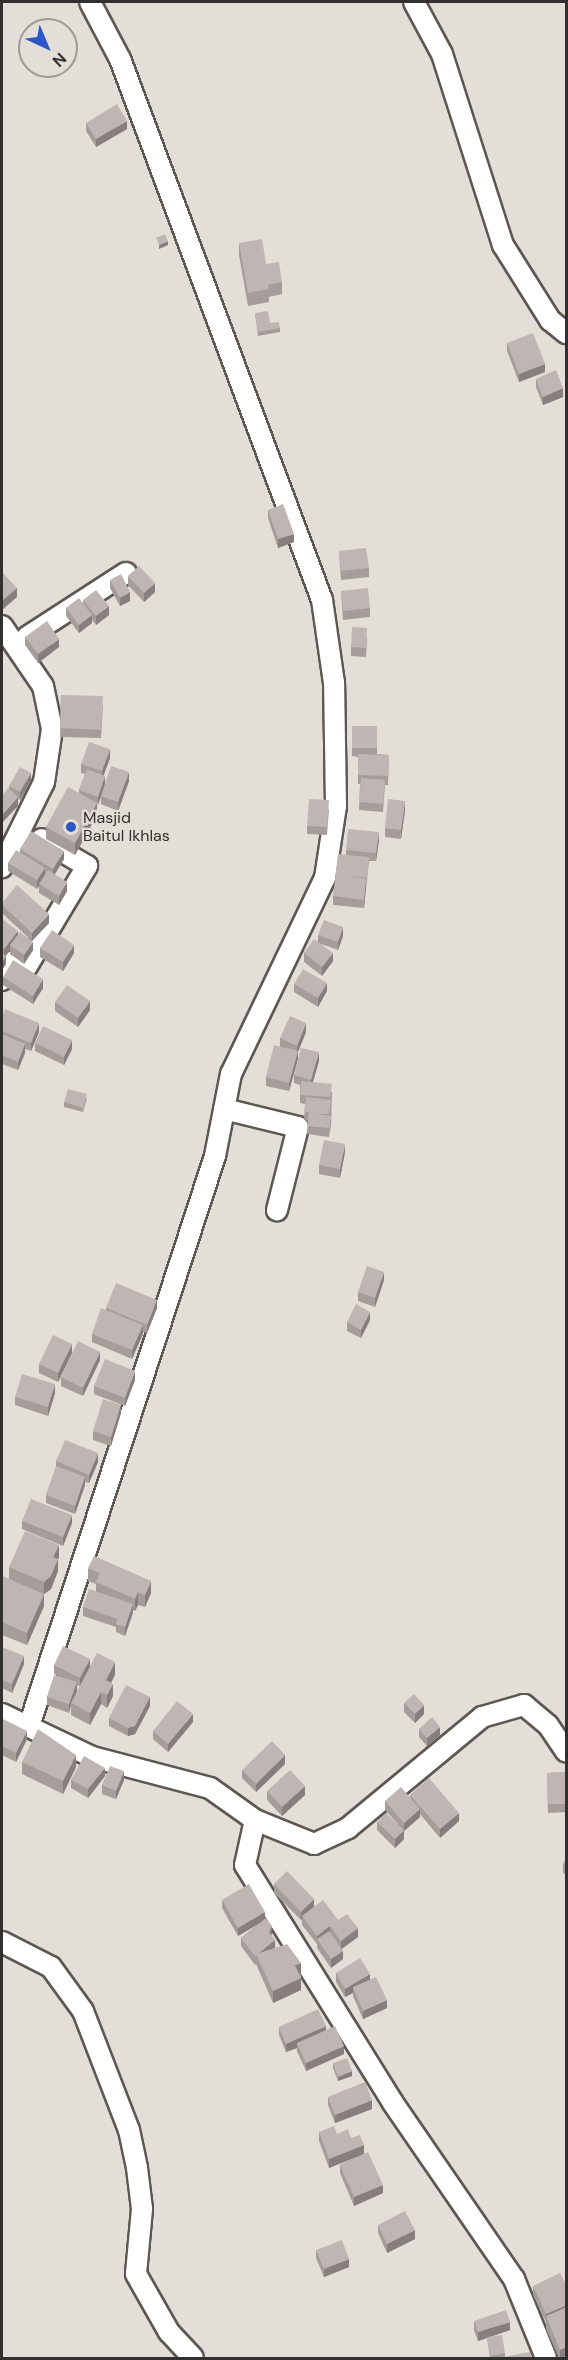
<!DOCTYPE html>
<html>
<head>
<meta charset="utf-8">
<style>
  body { margin:0 }
  #map { position:relative; width:568px; height:2360px; overflow:hidden; background:#e3ded7; font-family:"DM Sans",sans-serif }
  div>[style] { position:absolute }
  [style*='--x'] { left:calc(var(--x)*1px); top:calc(var(--y)*1px); width:calc(var(--w)*1px); rotate:calc(var(--a)*1deg) }
  .roads { filter:drop-shadow(2px 0 #5c5852) drop-shadow(-2px 0 #5c5852) drop-shadow(0 2px #5c5852) drop-shadow(0 -2px #5c5852) }
  .minor>* { height:20px; margin:-10px; padding:0 10px; transform-origin:10px; border-radius:10px; background:#fff }
  .wall>* { inset:0; background:#a49d9a }
  .shaded-wall>* { inset:0; background:#867f7d }
  .building>* { inset:0; background:#bfb6b3 }
  .dots>* { width:16px; height:16px; translate:-50% -50%; box-sizing:border-box; border:3px solid #e3ded7; border-radius:50% }
  span { translate:-50% -50%; white-space:nowrap; text-align:center; line-height:1.15; -webkit-text-stroke:4.5px #e3ded7; paint-order:stroke }
  .poi-label { font-size:16px; color:#32302e }
  .left { translate:0 -50%; text-align:left }
  .frame { position:absolute; inset:0; border:3px solid #32302e; pointer-events:none }
  .north { position:absolute; left:18px; top:18px; width:60px; height:60px; box-sizing:border-box; background:#e3ded7; border:2px solid #9c9893; border-radius:50%; rotate:136deg; font-size:16px; font-weight:700; line-height:24px; text-align:center; color:#32302e }
  .north::after { content:''; display:block; margin:auto; width:21px; height:27px; background:#2a57c5; clip-path:polygon(50% 0,100% 100%,50% 72%,0 100%) }
</style>
</head>
<body>
<div id="map">
  <div class="roads">
    <div class="minor">
      <i style="--x:414;--y:2;--w:59;--a:61.7"></i>
      <i style="--x:442;--y:54;--w:201;--a:72.3"></i>
      <i style="--x:503;--y:245;--w:89;--a:57.9"></i>
      <i style="--x:550;--y:320;--w:21;--a:39"></i>
      <i style="--x:2;--y:626;--w:73;--a:55.7"></i>
      <i style="--x:43;--y:686;--w:44;--a:78.2"></i>
      <i style="--x:52;--y:729;--w:54;--a:98.6"></i>
      <i style="--x:44;--y:782;--w:95;--a:116.3"></i>
      <i style="--x:27;--y:637;--w:118;--a:-32.9"></i>
      <i style="--x:2;--y:980;--w:22;--a:-58"></i>
      <i style="--x:14;--y:961;--w:14;--a:21"></i>
      <i style="--x:27;--y:966;--w:117;--a:-59"></i>
      <i style="--x:87;--y:866;--w:53;--a:-149.6"></i>
      <i style="--x:224;--y:1109;--w:76;--a:13.7"></i>
      <i style="--x:298;--y:1127;--w:86;--a:104.2"></i>
      <i style="--x:2;--y:1714;--w:100;--a:25.5"></i>
      <i style="--x:92;--y:1757;--w:122;--a:14.7"></i>
      <i style="--x:210;--y:1788;--w:55;--a:35.4"></i>
      <i style="--x:255;--y:1820;--w:46;--a:102.5"></i>
      <i style="--x:245;--y:1865;--w:280;--a:58.1"></i>
      <i style="--x:393;--y:2103;--w:214;--a:55.5"></i>
      <i style="--x:514;--y:2279;--w:85;--a:67.9"></i>
      <i style="--x:29;--y:1726;--w:600;--a:-71.93"></i>
      <i style="--x:215;--y:1156;--w:84;--a:-79"></i>
      <i style="--x:231;--y:1074;--w:217;--a:-64.4"></i>
      <i style="--x:325;--y:878;--w:73;--a:-81.3"></i>
      <i style="--x:336;--y:806;--w:123;--a:-90.9"></i>
      <i style="--x:334;--y:683;--w:84;--a:-98.2"></i>
      <i style="--x:322;--y:600;--w:577;--a:-110.47"></i>
      <i style="--x:120;--y:59;--w:64;--a:-117.8"></i>
      <i style="--x:255;--y:1820;--w:64;--a:22.1"></i>
      <i style="--x:314;--y:1844;--w:38;--a:-25"></i>
      <i style="--x:348;--y:1828;--w:174;--a:-39.6"></i>
      <i style="--x:482;--y:1717;--w:44;--a:-15.9"></i>
      <i style="--x:524;--y:1705;--w:31;--a:40"></i>
      <i style="--x:548;--y:1725;--w:32;--a:56"></i>
      <i style="--x:2;--y:1942;--w:55;--a:27"></i>
      <i style="--x:51;--y:1967;--w:54;--a:54"></i>
      <i style="--x:83;--y:2011;--w:128;--a:68.9"></i>
      <i style="--x:129;--y:2130;--w:39;--a:78"></i>
      <i style="--x:137;--y:2168;--w:41;--a:83"></i>
      <i style="--x:142;--y:2209;--w:65;--a:95.3"></i>
      <i style="--x:136;--y:2274;--w:67;--a:60.4"></i>
      <i style="--x:169;--y:2332;--w:35;--a:47"></i>
    </div>
  </div>
  <div class="wall">
    <i style="clip-path:polygon(86px 123px,127px 129px,96px 147px,86px 131px)"></i>
    <i style="clip-path:polygon(239px 243px,266px 264px,282px 282px,282px 294px,269px 297px,269px 302px,248px 306px,239px 255px)"></i>
    <i style="clip-path:polygon(255px 313px,270px 323px,280px 328px,280px 332px,258px 336px)"></i>
    <i style="clip-path:polygon(507px 343px,545px 372px,519px 382px,507px 351px)"></i>
    <i style="clip-path:polygon(536px 379px,563px 397px,543px 405px,536px 387px)"></i>
    <i style="clip-path:polygon(268px 510px,294px 542px,278px 548px,268px 518px)"></i>
    <i style="clip-path:polygon(339px 551px,369px 568px,369px 577px,341px 580px)"></i>
    <i style="clip-path:polygon(2px 572px,17px 597px,3px 609px,2px 607px)"></i>
    <i style="clip-path:polygon(128px 576px,155px 592px,144px 602px,128px 585px)"></i>
    <i style="clip-path:polygon(110px 580px,130px 601px,120px 606px,110px 588px)"></i>
    <i style="clip-path:polygon(341px 591px,370px 608px,370px 617px,343px 620px)"></i>
    <i style="clip-path:polygon(83px 600px,109px 615px,96px 625px,92px 620px,92px 623px,79px 633px,66px 616px,66px 608px,83px 603px)"></i>
    <i style="clip-path:polygon(25px 637px,59px 647px,38px 663px,25px 645px)"></i>
    <i style="clip-path:polygon(367px 637px,366px 657px,351px 656px,351px 647px)"></i>
    <i style="clip-path:polygon(61px 695px,103px 705px,101px 738px,60px 737px)"></i>
    <i style="clip-path:polygon(352px 726px,377px 726px,377px 754px,389px 755px,388px 785px,385px 785px,383px 812px,359px 810px,360px 784px,358px 784px,358px 757px,352px 756px)"></i>
    <i style="clip-path:polygon(110px 758px,103px 776px,105px 784px,129px 781px,118px 811px,101px 804px,101px 796px,97px 805px,97px 815px,75px 855px,46px 839px,46px 827px,79px 793px,79px 790px,85px 774px,81px 773px,81px 764px)"></i>
    <i style="clip-path:polygon(31px 781px,20px 800px,18px 799px,18px 806px,9px 789px,9px 786px)"></i>
    <i style="clip-path:polygon(329px 809px,327px 835px,307px 834px,307px 826px)"></i>
    <i style="clip-path:polygon(405px 810px,401px 839px,385px 837px,385px 828px)"></i>
    <i style="clip-path:polygon(379px 840px,376px 861px,369px 861px,364px 908px,333px 905px,333px 896px,346px 855px,346px 850px)"></i>
    <i style="clip-path:polygon(20px 849px,64px 859px,55px 874px,67px 891px,59px 905px,39px 893px,39px 884px,43px 879px,37px 889px,8px 871px,8px 863px,20px 852px)"></i>
    <i style="clip-path:polygon(2px 903px,49px 923px,32px 941px,33px 950px,24px 964px,10px 954px,10px 950px,6px 956px,6px 964px,2px 970px,2px 919px,18px 934px,31px 940px,2px 913px)"></i>
    <i style="clip-path:polygon(318px 935px,343px 936px,338px 950px,321px 944px,333px 961px,322px 976px,304px 962px,304px 953px,318px 942px)"></i>
    <i style="clip-path:polygon(40px 948px,74px 953px,63px 971px,40px 957px)"></i>
    <i style="clip-path:polygon(3px 977px,43px 988px,33px 1004px,3px 985px)"></i>
    <i style="clip-path:polygon(294px 984px,327px 991px,318px 1007px,294px 992px)"></i>
    <i style="clip-path:polygon(55px 1002px,90px 1010px,78px 1027px,55px 1011px)"></i>
    <i style="clip-path:polygon(2px 1017px,39px 1032px,31px 1051px,25px 1049px,25px 1053px,18px 1070px,2px 1064px)"></i>
    <i style="clip-path:polygon(306px 1032px,298px 1052px,298px 1059px,289px 1091px,266px 1086px,266px 1077px,280px 1046px,280px 1038px)"></i>
    <i style="clip-path:polygon(35px 1043px,72px 1049px,64px 1065px,35px 1051px)"></i>
    <i style="clip-path:polygon(319px 1061px,313px 1082px,332px 1092px,331px 1125px,329px 1137px,307px 1134px,308px 1121px,304px 1120px,305px 1104px,300px 1103px,300px 1085px,294px 1083px,294px 1075px)"></i>
    <i style="clip-path:polygon(87px 1098px,83px 1112px,64px 1107px,64px 1102px)"></i>
    <i style="clip-path:polygon(345px 1152px,340px 1178px,319px 1174px,319px 1165px)"></i>
    <i style="clip-path:polygon(384px 1280px,375px 1307px,358px 1301px,358px 1292px)"></i>
    <i style="clip-path:polygon(106px 1308px,157px 1308px,147px 1333px,143px 1332px,132px 1359px,92px 1342px,92px 1334px,106px 1310px)"></i>
    <i style="clip-path:polygon(370px 1320px,361px 1338px,347px 1331px,347px 1322px)"></i>
    <i style="clip-path:polygon(72px 1353px,58px 1382px,39px 1373px,39px 1364px)"></i>
    <i style="clip-path:polygon(100px 1360px,83px 1396px,61px 1386px,61px 1377px)"></i>
    <i style="clip-path:polygon(135px 1380px,125px 1406px,94px 1394px,94px 1386px)"></i>
    <i style="clip-path:polygon(55px 1393px,48px 1416px,15px 1405px,15px 1397px)"></i>
    <i style="clip-path:polygon(121px 1413px,111px 1446px,93px 1440px,93px 1431px)"></i>
    <i style="clip-path:polygon(56px 1461px,98px 1462px,89px 1483px,85px 1482px,85px 1485px,75px 1514px,46px 1503px,46px 1495px,56px 1467px)"></i>
    <i style="clip-path:polygon(22px 1521px,72px 1523px,63px 1546px,22px 1529px)"></i>
    <i style="clip-path:polygon(59px 1557px,58px 1559px,58px 1571px,51px 1589px,44px 1594px,44px 1606px,27px 1645px,2px 1635px,2px 1576px,9px 1579px,9px 1567px)"></i>
    <i style="clip-path:polygon(88px 1568px,151px 1593px,145px 1607px,138px 1605px,135px 1611px,133px 1610px,125px 1636px,116px 1632px,116px 1627px,83px 1616px,83px 1607px,96px 1591px,96px 1584px,88px 1581px)"></i>
    <i style="clip-path:polygon(2px 1648px,24px 1664px,12px 1693px,2px 1688px)"></i>
    <i style="clip-path:polygon(evenodd,54px 1665px,90px 1667px,115px 1675px,111px 1683px,113px 1696px,107px 1708px,101px 1704px,90px 1725px,71px 1715px,71px 1706px,69px 1713px,47px 1705px,47px 1697px,57px 1675px,54px 1674px,54px 1665px,77px 1685px,80px 1686px,75px 1696px,77px 1691px,77px 1685px)"></i>
    <i style="clip-path:polygon(404px 1703px,424px 1714px,415px 1723px,404px 1712px)"></i>
    <i style="clip-path:polygon(150px 1706px,135px 1734px,128px 1736px,109px 1726px,109px 1718px)"></i>
    <i style="clip-path:polygon(193px 1722px,168px 1752px,153px 1739px,153px 1731px)"></i>
    <i style="clip-path:polygon(2px 1724px,27px 1739px,16px 1762px,2px 1755px)"></i>
    <i style="clip-path:polygon(419px 1729px,440px 1735px,427px 1746px,419px 1737px)"></i>
    <i style="clip-path:polygon(22px 1762px,76px 1767px,63px 1794px,22px 1774px)"></i>
    <i style="clip-path:polygon(285px 1764px,256px 1792px,242px 1778px,242px 1770px)"></i>
    <i style="clip-path:polygon(567px 1772px,567px 1812px,548px 1813px,547px 1773px)"></i>
    <i style="clip-path:polygon(105px 1776px,88px 1798px,71px 1788px,71px 1780px)"></i>
    <i style="clip-path:polygon(124px 1780px,116px 1799px,102px 1794px,102px 1785px)"></i>
    <i style="clip-path:polygon(267px 1791px,305px 1795px,282px 1816px,267px 1800px)"></i>
    <i style="clip-path:polygon(410px 1795px,459px 1821px,440px 1838px,420px 1814px,420px 1817px,404px 1831px,404px 1839px,395px 1848px,377px 1830px,377px 1822px,398px 1824px,385px 1810px,385px 1801px,410px 1798px)"></i>
    <i style="clip-path:polygon(567px 1857px,567px 1875px,563px 1873px,563px 1864px)"></i>
    <i style="clip-path:polygon(274px 1884px,338px 1920px,358px 1937px,342px 1949px,343px 1959px,331px 1968px,317px 1948px,317px 1944px,302px 1925px,302px 1919px,301px 1920px,274px 1893px)"></i>
    <i style="clip-path:polygon(222px 1900px,265px 1919px,272px 1934px,271px 1936px,275px 1948px,301px 1975px,301px 1990px,273px 2003px,256px 1964px,255px 1965px,241px 1946px,241px 1938px,258px 1924px,238px 1936px,222px 1908px)"></i>
    <i style="clip-path:polygon(336px 1973px,370px 1980px,387px 2008px,363px 2019px,353px 1996px,353px 1993px,345px 1997px,336px 1982px)"></i>
    <i style="clip-path:polygon(279px 2027px,326px 2030px,344px 2054px,306px 2071px,297px 2051px,297px 2048px,286px 2052px,279px 2035px)"></i>
    <i style="clip-path:polygon(333px 2063px,352px 2076px,338px 2081px,333px 2068px)"></i>
    <i style="clip-path:polygon(328px 2097px,372px 2109px,335px 2123px,328px 2105px)"></i>
    <i style="clip-path:polygon(319px 2132px,337px 2134px,351px 2138px,364px 2154px,383px 2193px,354px 2206px,340px 2173px,340px 2165px,361px 2155px,329px 2168px,319px 2141px)"></i>
    <i style="clip-path:polygon(378px 2225px,415px 2239px,387px 2253px,378px 2233px)"></i>
    <i style="clip-path:polygon(316px 2250px,349px 2267px,324px 2277px,316px 2258px)"></i>
    <i style="clip-path:polygon(533px 2286px,567px 2286px,567px 2358px,559px 2358px,546px 2329px,546px 2322px,533px 2295px)"></i>
    <i style="clip-path:polygon(474px 2321px,510px 2330px,490px 2337px,505px 2353px,505px 2357px,532px 2358px,490px 2358px,487px 2338px,478px 2341px,474px 2330px)"></i>
  </div>
  <div class="shaded-wall">
    <i style="clip-path:polygon(127px 121px,127px 129px,96px 147px,96px 139px)"></i>
    <i style="clip-path:polygon(168px 241px,168px 245px,159px 249px,159px 245px)"></i>
    <i style="clip-path:polygon(545px 364px,545px 372px,519px 382px,519px 374px)"></i>
    <i style="clip-path:polygon(563px 388px,563px 397px,543px 405px,543px 397px)"></i>
    <i style="clip-path:polygon(294px 534px,294px 542px,278px 548px,278px 539px)"></i>
    <i style="clip-path:polygon(155px 583px,155px 592px,144px 602px,144px 593px)"></i>
    <i style="clip-path:polygon(17px 588px,17px 597px,3px 609px,3px 600px)"></i>
    <i style="clip-path:polygon(130px 592px,130px 601px,120px 606px,120px 598px)"></i>
    <i style="clip-path:polygon(109px 606px,109px 615px,96px 625px,96px 616px)"></i>
    <i style="clip-path:polygon(92px 615px,92px 623px,79px 633px,79px 625px)"></i>
    <i style="clip-path:polygon(59px 639px,59px 647px,38px 663px,38px 654px)"></i>
    <i style="clip-path:polygon(110px 749px,110px 758px,102px 780px,102px 771px)"></i>
    <i style="clip-path:polygon(129px 772px,129px 781px,118px 811px,118px 802px)"></i>
    <i style="clip-path:polygon(31px 773px,31px 781px,20px 800px,20px 792px)"></i>
    <i style="clip-path:polygon(105px 776px,105px 785px,98px 805px,98px 797px)"></i>
    <i style="clip-path:polygon(18px 797px,18px 806px,2px 823px,2px 815px)"></i>
    <i style="clip-path:polygon(405px 801px,405px 810px,401px 839px,401px 830px)"></i>
    <i style="clip-path:polygon(97px 803px,97px 815px,75px 855px,75px 843px)"></i>
    <i style="clip-path:polygon(379px 832px,379px 840px,376px 861px,376px 853px)"></i>
    <i style="clip-path:polygon(64px 851px,64px 859px,53px 877px,53px 869px)"></i>
    <i style="clip-path:polygon(45px 868px,45px 876px,37px 889px,37px 880px)"></i>
    <i style="clip-path:polygon(366px 879px,366px 888px,364px 908px,364px 900px)"></i>
    <i style="clip-path:polygon(67px 882px,67px 891px,59px 905px,59px 896px)"></i>
    <i style="clip-path:polygon(49px 914px,49px 923px,32px 941px,32px 933px)"></i>
    <i style="clip-path:polygon(343px 927px,343px 936px,338px 950px,338px 942px)"></i>
    <i style="clip-path:polygon(18px 931px,18px 940px,10px 945px,10px 950px,4px 957px,4px 949px)"></i>
    <i style="clip-path:polygon(33px 942px,33px 950px,24px 964px,24px 955px)"></i>
    <i style="clip-path:polygon(74px 945px,74px 953px,63px 971px,63px 962px)"></i>
    <i style="clip-path:polygon(333px 953px,333px 961px,322px 976px,322px 967px)"></i>
    <i style="clip-path:polygon(6px 956px,6px 964px,2px 970px,2px 962px)"></i>
    <i style="clip-path:polygon(43px 979px,43px 988px,33px 1004px,33px 996px)"></i>
    <i style="clip-path:polygon(327px 983px,327px 991px,318px 1007px,318px 998px)"></i>
    <i style="clip-path:polygon(90px 1001px,90px 1010px,78px 1027px,78px 1018px)"></i>
    <i style="clip-path:polygon(39px 1023px,39px 1032px,31px 1051px,31px 1043px)"></i>
    <i style="clip-path:polygon(306px 1023px,306px 1032px,298px 1052px,298px 1059px,289px 1091px,289px 1083px,297px 1054px,297px 1046px)"></i>
    <i style="clip-path:polygon(72px 1040px,72px 1049px,64px 1065px,64px 1057px)"></i>
    <i style="clip-path:polygon(25px 1044px,25px 1053px,18px 1070px,18px 1062px)"></i>
    <i style="clip-path:polygon(319px 1052px,319px 1061px,311px 1088px,311px 1080px)"></i>
    <i style="clip-path:polygon(345px 1144px,345px 1152px,340px 1178px,340px 1169px)"></i>
    <i style="clip-path:polygon(384px 1272px,384px 1280px,375px 1307px,375px 1298px)"></i>
    <i style="clip-path:polygon(157px 1300px,157px 1308px,147px 1333px,147px 1325px)"></i>
    <i style="clip-path:polygon(370px 1312px,370px 1320px,361px 1338px,361px 1330px)"></i>
    <i style="clip-path:polygon(143px 1325px,143px 1334px,132px 1359px,132px 1350px)"></i>
    <i style="clip-path:polygon(72px 1344px,72px 1353px,58px 1382px,58px 1373px)"></i>
    <i style="clip-path:polygon(100px 1352px,100px 1360px,83px 1396px,83px 1388px)"></i>
    <i style="clip-path:polygon(135px 1371px,135px 1380px,125px 1406px,125px 1398px)"></i>
    <i style="clip-path:polygon(55px 1384px,55px 1393px,48px 1416px,48px 1407px)"></i>
    <i style="clip-path:polygon(121px 1405px,121px 1413px,111px 1446px,111px 1437px)"></i>
    <i style="clip-path:polygon(98px 1453px,98px 1462px,89px 1483px,89px 1475px)"></i>
    <i style="clip-path:polygon(85px 1477px,85px 1485px,75px 1514px,75px 1506px)"></i>
    <i style="clip-path:polygon(72px 1515px,72px 1523px,63px 1546px,63px 1537px)"></i>
    <i style="clip-path:polygon(59px 1545px,59px 1557px,53px 1569px,53px 1557px)"></i>
    <i style="clip-path:polygon(58px 1559px,58px 1571px,51px 1589px,44px 1594px,44px 1582px)"></i>
    <i style="clip-path:polygon(151px 1581px,151px 1593px,145px 1607px,145px 1595px)"></i>
    <i style="clip-path:polygon(138px 1592px,138px 1605px,135px 1611px,135px 1599px)"></i>
    <i style="clip-path:polygon(44px 1594px,44px 1606px,27px 1645px,27px 1633px)"></i>
    <i style="clip-path:polygon(133px 1604px,133px 1613px,125px 1636px,125px 1627px)"></i>
    <i style="clip-path:polygon(24px 1656px,24px 1664px,12px 1693px,12px 1684px)"></i>
    <i style="clip-path:polygon(90px 1659px,90px 1668px,80px 1687px,80px 1678px)"></i>
    <i style="clip-path:polygon(115px 1662px,115px 1675px,106px 1692px,106px 1680px)"></i>
    <i style="clip-path:polygon(77px 1682px,77px 1691px,72px 1703px,71px 1703px,69px 1713px,69px 1704px)"></i>
    <i style="clip-path:polygon(113px 1684px,113px 1696px,107px 1708px,107px 1695px)"></i>
    <i style="clip-path:polygon(101px 1692px,101px 1704px,90px 1725px,90px 1713px)"></i>
    <i style="clip-path:polygon(150px 1697px,150px 1706px,135px 1734px,128px 1736px,128px 1728px)"></i>
    <i style="clip-path:polygon(424px 1705px,424px 1714px,415px 1723px,415px 1714px)"></i>
    <i style="clip-path:polygon(193px 1714px,193px 1722px,168px 1752px,168px 1744px)"></i>
    <i style="clip-path:polygon(440px 1727px,440px 1735px,427px 1746px,427px 1738px)"></i>
    <i style="clip-path:polygon(27px 1731px,27px 1739px,16px 1762px,16px 1753px)"></i>
    <i style="clip-path:polygon(76px 1755px,76px 1767px,63px 1794px,63px 1781px)"></i>
    <i style="clip-path:polygon(285px 1755px,285px 1764px,256px 1792px,256px 1784px)"></i>
    <i style="clip-path:polygon(105px 1768px,105px 1776px,88px 1798px,88px 1789px)"></i>
    <i style="clip-path:polygon(124px 1771px,124px 1780px,116px 1799px,116px 1791px)"></i>
    <i style="clip-path:polygon(305px 1786px,305px 1795px,282px 1816px,282px 1807px)"></i>
    <i style="clip-path:polygon(420px 1809px,420px 1817px,404px 1831px,404px 1839px,395px 1848px,395px 1839px,404px 1831px,404px 1823px)"></i>
    <i style="clip-path:polygon(459px 1813px,459px 1821px,440px 1838px,440px 1829px)"></i>
    <i style="clip-path:polygon(314px 1899px,314px 1907px,302px 1916px,302px 1919px,301px 1920px,301px 1912px)"></i>
    <i style="clip-path:polygon(265px 1912px,265px 1920px,238px 1936px,238px 1928px)"></i>
    <i style="clip-path:polygon(272px 1926px,272px 1934px,269px 1941px,269px 1932px)"></i>
    <i style="clip-path:polygon(330px 1926px,330px 1934px,317px 1939px,317px 1944px,317px 1936px)"></i>
    <i style="clip-path:polygon(358px 1928px,358px 1937px,341px 1949px,341px 1941px)"></i>
    <i style="clip-path:polygon(275px 1940px,275px 1949px,257px 1955px)"></i>
    <i style="clip-path:polygon(343px 1951px,343px 1959px,331px 1968px,331px 1959px)"></i>
    <i style="clip-path:polygon(301px 1963px,301px 1975px,295px 1977px,295px 1965px)"></i>
    <i style="clip-path:polygon(370px 1974px,370px 1982px,353px 1987px,353px 1993px,345px 1997px,345px 1989px)"></i>
    <i style="clip-path:polygon(301px 1978px,301px 1990px,273px 2003px,273px 1991px)"></i>
    <i style="clip-path:polygon(387px 2000px,387px 2008px,363px 2019px,363px 2011px)"></i>
    <i style="clip-path:polygon(326px 2026px,326px 2034px,297px 2043px,297px 2048px,286px 2052px,286px 2044px)"></i>
    <i style="clip-path:polygon(344px 2046px,344px 2054px,306px 2071px,306px 2063px)"></i>
    <i style="clip-path:polygon(352px 2071px,352px 2076px,338px 2081px,338px 2077px)"></i>
    <i style="clip-path:polygon(372px 2100px,372px 2109px,335px 2123px,335px 2115px)"></i>
    <i style="clip-path:polygon(364px 2145px,364px 2154px,329px 2168px,329px 2159px)"></i>
    <i style="clip-path:polygon(383px 2185px,383px 2193px,354px 2206px,354px 2197px)"></i>
    <i style="clip-path:polygon(415px 2230px,415px 2239px,387px 2253px,387px 2244px)"></i>
    <i style="clip-path:polygon(349px 2259px,349px 2267px,324px 2277px,324px 2269px)"></i>
    <i style="clip-path:polygon(567px 2305px,567px 2313px,546px 2317px,546px 2314px)"></i>
    <i style="clip-path:polygon(510px 2322px,510px 2330px,478px 2341px,478px 2332px)"></i>
    <i style="clip-path:polygon(567px 2347px,567px 2358px,564px 2355px,564px 2358px,560px 2358px,560px 2350px)"></i>
  </div>
  <div class="building">
    <i style="clip-path:polygon(117px 104px,127px 121px,96px 139px,86px 123px)"></i>
    <i style="clip-path:polygon(165px 234px,168px 241px,159px 245px,156px 238px)"></i>
    <i style="clip-path:polygon(262px 239px,266px 264px,279px 262px,282px 282px,268px 285px,269px 289px,248px 293px,239px 243px)"></i>
    <i style="clip-path:polygon(268px 311px,270px 323px,279px 322px,280px 328px,258px 332px,255px 313px)"></i>
    <i style="clip-path:polygon(533px 333px,545px 364px,519px 374px,507px 343px)"></i>
    <i style="clip-path:polygon(556px 370px,563px 388px,543px 397px,536px 379px)"></i>
    <i style="clip-path:polygon(283px 504px,294px 534px,278px 539px,268px 510px)"></i>
    <i style="clip-path:polygon(366px 548px,369px 568px,341px 571px,339px 551px)"></i>
    <i style="clip-path:polygon(139px 566px,155px 583px,144px 593px,128px 576px)"></i>
    <i style="clip-path:polygon(2px 572px,17px 588px,3px 600px,2px 598px)"></i>
    <i style="clip-path:polygon(121px 574px,130px 592px,120px 598px,110px 580px)"></i>
    <i style="clip-path:polygon(368px 588px,370px 608px,343px 611px,341px 591px)"></i>
    <i style="clip-path:polygon(96px 590px,109px 606px,96px 616px,83px 600px)"></i>
    <i style="clip-path:polygon(79px 598px,92px 615px,79px 625px,66px 608px)"></i>
    <i style="clip-path:polygon(47px 621px,59px 639px,38px 654px,25px 637px)"></i>
    <i style="clip-path:polygon(352px 627px,367px 628px,366px 648px,351px 647px)"></i>
    <i style="clip-path:polygon(61px 695px,103px 696px,101px 730px,60px 728px)"></i>
    <i style="clip-path:polygon(352px 726px,377px 726px,377px 748px,352px 748px)"></i>
    <i style="clip-path:polygon(89px 742px,110px 749px,102px 771px,81px 764px)"></i>
    <i style="clip-path:polygon(358px 754px,389px 755px,388px 776px,358px 775px)"></i>
    <i style="clip-path:polygon(111px 766px,129px 772px,118px 802px,101px 796px)"></i>
    <i style="clip-path:polygon(20px 767px,31px 773px,20px 792px,9px 786px)"></i>
    <i style="clip-path:polygon(87px 769px,105px 776px,98px 797px,79px 790px)"></i>
    <i style="clip-path:polygon(361px 778px,385px 780px,383px 804px,359px 802px)"></i>
    <i style="clip-path:polygon(68px 787px,97px 803px,75px 843px,46px 827px)"></i>
    <i style="clip-path:polygon(8px 788px,18px 797px,2px 815px,2px 796px)"></i>
    <i style="clip-path:polygon(309px 799px,329px 800px,327px 827px,307px 826px)"></i>
    <i style="clip-path:polygon(388px 799px,405px 801px,401px 830px,385px 828px)"></i>
    <i style="clip-path:polygon(348px 829px,379px 832px,376px 853px,346px 850px)"></i>
    <i style="clip-path:polygon(31px 831px,64px 851px,53px 869px,20px 849px)"></i>
    <i style="clip-path:polygon(16px 850px,45px 868px,37px 880px,8px 863px)"></i>
    <i style="clip-path:polygon(338px 854px,369px 857px,367px 878px,350px 876px,366px 879px,364px 900px,333px 896px)"></i>
    <i style="clip-path:polygon(48px 870px,67px 882px,59px 896px,39px 884px)"></i>
    <i style="clip-path:polygon(17px 885px,49px 914px,32px 933px,2px 905px,2px 903px)"></i>
    <i style="clip-path:polygon(2px 919px,18px 931px,4px 949px,2px 947px)"></i>
    <i style="clip-path:polygon(324px 920px,343px 927px,338px 942px,318px 935px)"></i>
    <i style="clip-path:polygon(52px 930px,74px 945px,63px 962px,40px 948px)"></i>
    <i style="clip-path:polygon(20px 932px,33px 942px,24px 955px,10px 945px)"></i>
    <i style="clip-path:polygon(314px 939px,333px 953px,322px 967px,304px 953px)"></i>
    <i style="clip-path:polygon(2px 953px,6px 956px,2px 962px)"></i>
    <i style="clip-path:polygon(13px 960px,43px 979px,33px 996px,3px 977px)"></i>
    <i style="clip-path:polygon(303px 969px,327px 983px,318px 998px,294px 984px)"></i>
    <i style="clip-path:polygon(67px 985px,90px 1001px,78px 1018px,55px 1002px)"></i>
    <i style="clip-path:polygon(5px 1009px,39px 1023px,31px 1043px,2px 1031px,2px 1017px)"></i>
    <i style="clip-path:polygon(290px 1016px,306px 1023px,297px 1046px,280px 1038px)"></i>
    <i style="clip-path:polygon(43px 1026px,72px 1040px,64px 1057px,35px 1043px)"></i>
    <i style="clip-path:polygon(2px 1034px,25px 1044px,18px 1062px,2px 1055px)"></i>
    <i style="clip-path:polygon(274px 1045px,298px 1051px,289px 1083px,266px 1077px)"></i>
    <i style="clip-path:polygon(301px 1048px,319px 1052px,311px 1080px,294px 1075px)"></i>
    <i style="clip-path:polygon(301px 1081px,332px 1084px,330px 1097px,300px 1095px)"></i>
    <i style="clip-path:polygon(68px 1089px,87px 1094px,83px 1108px,64px 1102px)"></i>
    <i style="clip-path:polygon(306px 1097px,331px 1100px,329px 1114px,316px 1114px,331px 1116px,329px 1128px,307px 1126px,309px 1112px,304px 1112px)"></i>
    <i style="clip-path:polygon(324px 1140px,345px 1144px,340px 1169px,319px 1165px)"></i>
    <i style="clip-path:polygon(367px 1266px,384px 1272px,375px 1298px,358px 1292px)"></i>
    <i style="clip-path:polygon(116px 1283px,157px 1300px,147px 1325px,106px 1308px)"></i>
    <i style="clip-path:polygon(356px 1304px,370px 1312px,361px 1330px,347px 1322px)"></i>
    <i style="clip-path:polygon(101px 1308px,143px 1325px,132px 1350px,92px 1334px)"></i>
    <i style="clip-path:polygon(53px 1335px,72px 1344px,58px 1373px,39px 1364px)"></i>
    <i style="clip-path:polygon(78px 1341px,100px 1352px,83px 1388px,61px 1377px)"></i>
    <i style="clip-path:polygon(105px 1359px,135px 1371px,125px 1398px,94px 1386px)"></i>
    <i style="clip-path:polygon(22px 1374px,55px 1384px,48px 1407px,15px 1397px)"></i>
    <i style="clip-path:polygon(103px 1399px,121px 1405px,111px 1437px,93px 1431px)"></i>
    <i style="clip-path:polygon(65px 1440px,98px 1453px,89px 1475px,56px 1461px)"></i>
    <i style="clip-path:polygon(56px 1466px,85px 1477px,75px 1506px,46px 1495px)"></i>
    <i style="clip-path:polygon(31px 1499px,72px 1515px,63px 1537px,22px 1521px)"></i>
    <i style="clip-path:polygon(25px 1531px,59px 1545px,53px 1557px,58px 1559px,51px 1576px,44px 1582px,9px 1567px)"></i>
    <i style="clip-path:polygon(94px 1556px,151px 1581px,145px 1595px,138px 1592px,135px 1599px,96px 1582px,100px 1573px,88px 1568px)"></i>
    <i style="clip-path:polygon(2px 1576px,44px 1594px,27px 1633px,2px 1622px)"></i>
    <i style="clip-path:polygon(89px 1589px,133px 1604px,125px 1627px,116px 1624px,117px 1619px,83px 1607px)"></i>
    <i style="clip-path:polygon(63px 1646px,90px 1659px,80px 1678px,54px 1665px)"></i>
    <i style="clip-path:polygon(2px 1647px,24px 1656px,12px 1684px,2px 1680px)"></i>
    <i style="clip-path:polygon(97px 1653px,115px 1662px,106px 1680px,113px 1684px,107px 1695px,101px 1692px,90px 1713px,71px 1703px)"></i>
    <i style="clip-path:polygon(54px 1675px,77px 1682px,69px 1704px,47px 1697px)"></i>
    <i style="clip-path:polygon(126px 1685px,150px 1697px,135px 1726px,128px 1728px,109px 1718px)"></i>
    <i style="clip-path:polygon(414px 1694px,424px 1705px,415px 1714px,404px 1703px)"></i>
    <i style="clip-path:polygon(177px 1701px,193px 1714px,168px 1744px,153px 1731px)"></i>
    <i style="clip-path:polygon(432px 1717px,440px 1727px,427px 1738px,419px 1729px)"></i>
    <i style="clip-path:polygon(3px 1719px,27px 1731px,16px 1753px,2px 1746px,2px 1724px)"></i>
    <i style="clip-path:polygon(38px 1729px,76px 1755px,63px 1781px,22px 1762px)"></i>
    <i style="clip-path:polygon(272px 1741px,285px 1755px,256px 1784px,242px 1770px)"></i>
    <i style="clip-path:polygon(84px 1756px,105px 1768px,88px 1789px,71px 1780px)"></i>
    <i style="clip-path:polygon(110px 1766px,124px 1771px,116px 1791px,102px 1785px)"></i>
    <i style="clip-path:polygon(290px 1770px,305px 1786px,282px 1807px,267px 1791px)"></i>
    <i style="clip-path:polygon(567px 1772px,567px 1804px,548px 1804px,547px 1773px)"></i>
    <i style="clip-path:polygon(429px 1778px,459px 1813px,440px 1829px,410px 1795px)"></i>
    <i style="clip-path:polygon(401px 1787px,420px 1809px,404px 1823px,385px 1801px)"></i>
    <i style="clip-path:polygon(386px 1813px,404px 1830px,395px 1839px,377px 1822px)"></i>
    <i style="clip-path:polygon(567px 1857px,567px 1866px,563px 1864px)"></i>
    <i style="clip-path:polygon(287px 1871px,314px 1899px,301px 1912px,274px 1884px)"></i>
    <i style="clip-path:polygon(249px 1884px,265px 1912px,238px 1928px,222px 1900px)"></i>
    <i style="clip-path:polygon(323px 1900px,338px 1920px,347px 1914px,358px 1928px,341px 1941px,330px 1926px,317px 1936px,302px 1916px)"></i>
    <i style="clip-path:polygon(266px 1918px,272px 1926px,269px 1932px,275px 1940px,260px 1952px,256px 1954px,255px 1956px,241px 1938px)"></i>
    <i style="clip-path:polygon(329px 1931px,343px 1951px,331px 1959px,317px 1939px)"></i>
    <i style="clip-path:polygon(287px 1944px,301px 1963px,295px 1965px,301px 1978px,273px 1991px,256px 1954px)"></i>
    <i style="clip-path:polygon(360px 1958px,370px 1974px,345px 1989px,336px 1973px)"></i>
    <i style="clip-path:polygon(376px 1977px,387px 2000px,363px 2011px,353px 1987px)"></i>
    <i style="clip-path:polygon(318px 2009px,326px 2026px,286px 2044px,279px 2027px)"></i>
    <i style="clip-path:polygon(335px 2026px,344px 2046px,306px 2063px,297px 2043px)"></i>
    <i style="clip-path:polygon(347px 2058px,352px 2071px,338px 2077px,333px 2063px)"></i>
    <i style="clip-path:polygon(365px 2082px,372px 2100px,335px 2115px,328px 2097px)"></i>
    <i style="clip-path:polygon(334px 2126px,337px 2134px,348px 2129px,351px 2138px,360px 2135px,364px 2145px,329px 2159px,319px 2132px)"></i>
    <i style="clip-path:polygon(368px 2152px,383px 2185px,354px 2197px,340px 2165px)"></i>
    <i style="clip-path:polygon(405px 2211px,415px 2230px,387px 2244px,378px 2225px)"></i>
    <i style="clip-path:polygon(342px 2240px,349px 2259px,324px 2269px,316px 2250px)"></i>
    <i style="clip-path:polygon(560px 2273px,567px 2286px,567px 2305px,546px 2314px,533px 2286px)"></i>
    <i style="clip-path:polygon(567px 2307px,567px 2347px,560px 2350px,546px 2316px)"></i>
    <i style="clip-path:polygon(506px 2310px,510px 2322px,478px 2332px,474px 2321px)"></i>
    <i style="clip-path:polygon(502px 2335px,505px 2353px,490px 2356px,487px 2337px)"></i>
    <i style="clip-path:polygon(530px 2352px,532px 2358px,498px 2358px)"></i>
  </div>
  <div class="dots">
    <i style="left:71px;top:827px;background:#2a57c5"></i>
  </div>
  <div class="poi-label">
    <span class="left" style="left:83px;top:827px">Masjid<br>Baitul Ikhlas</span>
  </div>
  <div class="frame"></div>
  <div class="north">N</div>
</div>
</body>
</html>
